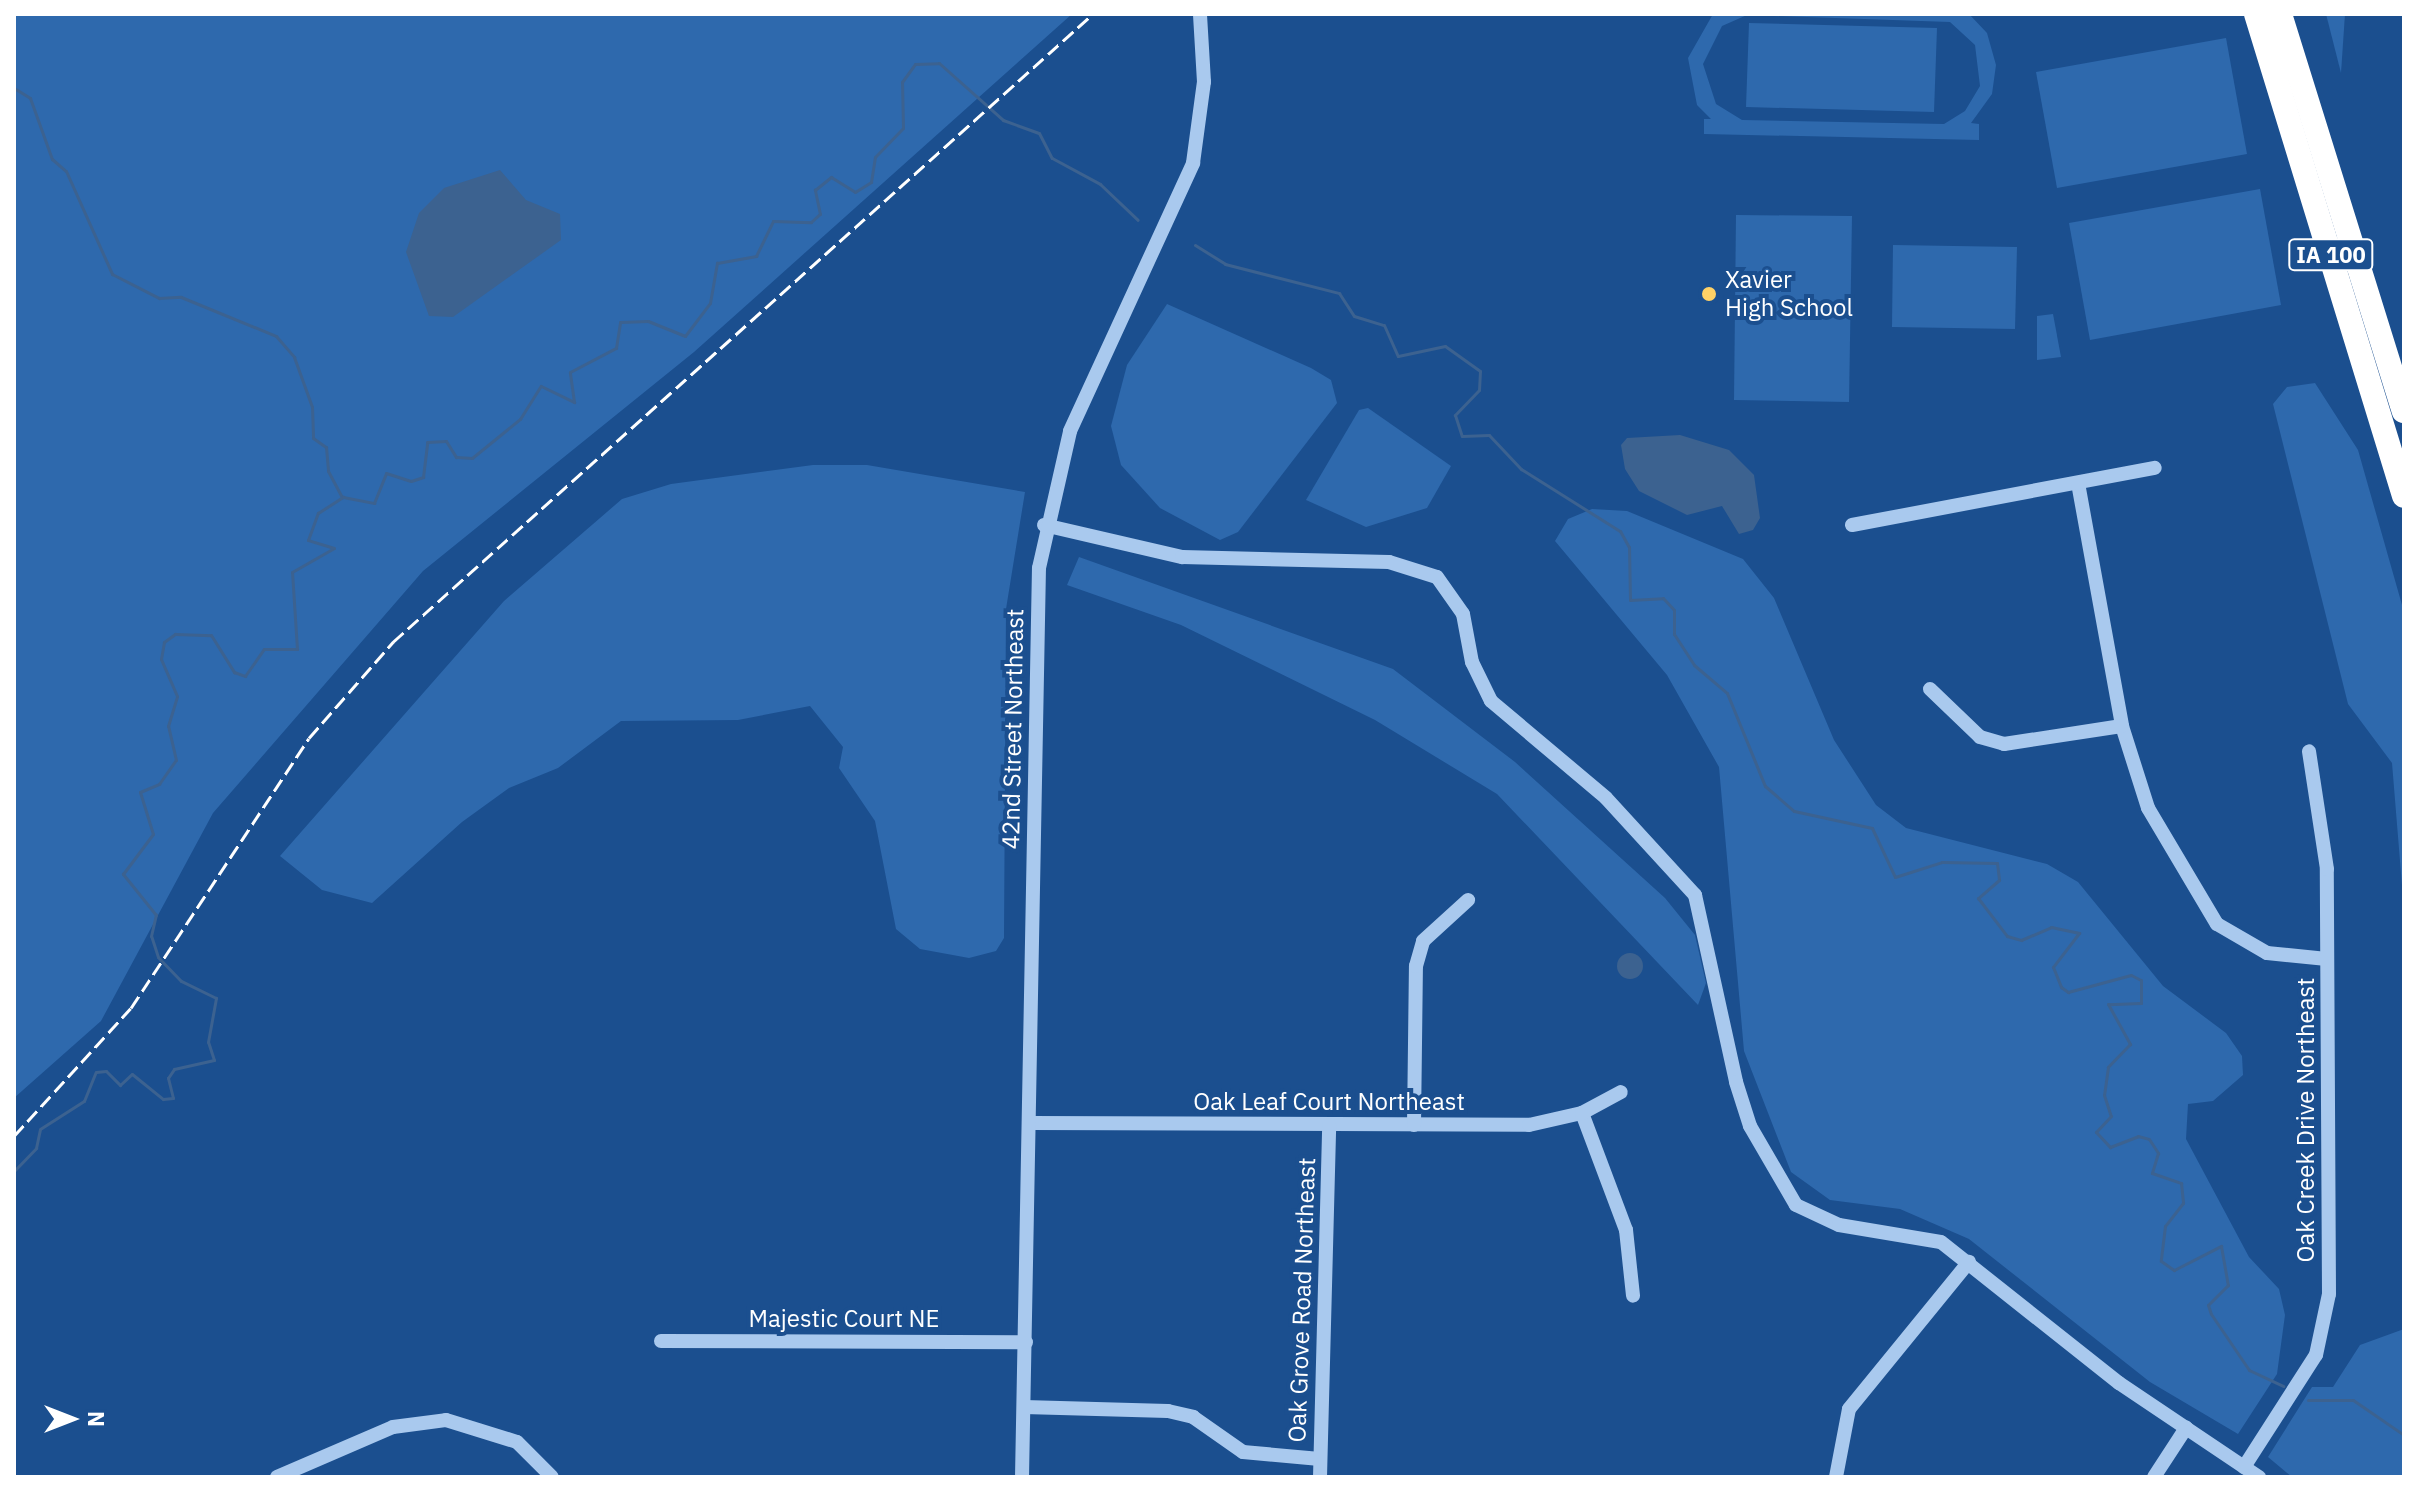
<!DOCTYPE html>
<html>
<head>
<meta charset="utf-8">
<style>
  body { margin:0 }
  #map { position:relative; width:2418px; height:1491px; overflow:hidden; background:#1b4f8f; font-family:"IBM Plex Sans",sans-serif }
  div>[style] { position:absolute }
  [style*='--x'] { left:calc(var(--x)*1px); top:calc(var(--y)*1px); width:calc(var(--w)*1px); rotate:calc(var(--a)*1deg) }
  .green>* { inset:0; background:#2e69ad }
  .water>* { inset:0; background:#3c6290 }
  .round { border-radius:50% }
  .stream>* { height:3px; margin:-1.5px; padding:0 1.5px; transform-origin:1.5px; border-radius:1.5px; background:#3c6290 }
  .minor>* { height:14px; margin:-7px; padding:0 7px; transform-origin:7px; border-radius:7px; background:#a9c9ee }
  .highway>* { height:24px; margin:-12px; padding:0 12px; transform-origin:12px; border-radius:12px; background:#fff }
  .rail>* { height:3px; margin-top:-1.5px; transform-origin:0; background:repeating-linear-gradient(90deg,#fff 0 14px,transparent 0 20px) }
  .dots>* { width:22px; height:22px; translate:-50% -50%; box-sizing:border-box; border:4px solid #1b4f8f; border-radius:50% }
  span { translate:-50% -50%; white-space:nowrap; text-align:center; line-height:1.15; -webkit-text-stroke:8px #1b4f8f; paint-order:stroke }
  .shield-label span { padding:2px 6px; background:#1b4f8f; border:2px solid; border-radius:6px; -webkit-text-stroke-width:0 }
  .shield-label { font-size:22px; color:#fff; font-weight:700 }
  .poi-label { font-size:24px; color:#fff }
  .left { translate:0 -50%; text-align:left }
  .street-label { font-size:24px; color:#fff }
  .frame { position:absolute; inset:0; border:16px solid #fff; pointer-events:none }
  .north { position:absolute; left:32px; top:1379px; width:80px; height:80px; -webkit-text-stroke:6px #1b4f8f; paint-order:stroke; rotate:90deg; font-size:22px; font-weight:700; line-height:32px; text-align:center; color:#fff }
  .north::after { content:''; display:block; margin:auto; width:28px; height:36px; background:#fff; clip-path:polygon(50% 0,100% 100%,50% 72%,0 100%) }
</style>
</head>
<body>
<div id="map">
  <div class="green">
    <i style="clip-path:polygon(14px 14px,1072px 14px,694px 352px,423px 571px,213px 813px,101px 1021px,14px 1098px)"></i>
    <i style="clip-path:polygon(evenodd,1713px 14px,1969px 14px,1987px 33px,1996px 65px,1992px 94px,1971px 123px,1979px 124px,1979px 140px,1704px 134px,1704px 119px,1711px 119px,1697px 105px,1688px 58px,1713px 14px,1747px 15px,1950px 22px,1975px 45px,1980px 86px,1965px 111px,1944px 124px,1742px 120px,1716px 104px,1703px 64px,1722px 26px,1747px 15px)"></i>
    <i style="clip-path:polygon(2326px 14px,2345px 14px,2341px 73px)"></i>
    <i style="clip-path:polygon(1749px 23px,1937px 28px,1934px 112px,1746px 107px)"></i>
    <i style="clip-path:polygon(2226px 38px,2247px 154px,2057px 188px,2036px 72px)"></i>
    <i style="clip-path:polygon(2260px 189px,2281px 305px,2090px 340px,2069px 223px)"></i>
    <i style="clip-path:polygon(1736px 215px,1852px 216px,1849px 402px,1734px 400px)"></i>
    <i style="clip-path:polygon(1893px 245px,2017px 247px,2015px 329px,1892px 327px)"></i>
    <i style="clip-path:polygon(1167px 304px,1311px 368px,1331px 380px,1337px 403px,1238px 532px,1220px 540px,1160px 508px,1121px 465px,1111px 426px,1127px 365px)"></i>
    <i style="clip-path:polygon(2053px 314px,2061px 357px,2037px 360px,2037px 316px)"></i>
    <i style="clip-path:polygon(2315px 383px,2358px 450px,2404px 612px,2404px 910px,2392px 763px,2348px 704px,2273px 404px,2287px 387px)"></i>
    <i style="clip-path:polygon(1368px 408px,1451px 466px,1427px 508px,1366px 527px,1306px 500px,1359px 410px)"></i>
    <i style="clip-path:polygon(813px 465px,867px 465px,1025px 492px,1006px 609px,1004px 938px,996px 951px,969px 958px,920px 949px,896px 929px,875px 821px,839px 768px,843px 747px,810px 706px,738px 720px,621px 721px,558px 768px,509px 788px,462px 822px,372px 903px,322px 890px,280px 856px,504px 601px,622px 499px,671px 484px)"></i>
    <i style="clip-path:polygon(1592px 509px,1627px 511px,1743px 559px,1774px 598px,1834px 740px,1876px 805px,1906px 828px,2047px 864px,2078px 882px,2163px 986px,2226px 1033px,2242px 1056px,2243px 1075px,2213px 1101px,2188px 1104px,2186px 1139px,2249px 1257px,2279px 1289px,2285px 1315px,2277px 1374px,2238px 1434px,2150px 1382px,1969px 1239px,1900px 1209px,1830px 1200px,1791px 1172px,1744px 1051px,1719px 767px,1667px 675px,1555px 541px,1568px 519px)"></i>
    <i style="clip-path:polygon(1079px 557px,1393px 669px,1515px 762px,1665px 898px,1695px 935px,1706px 983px,1698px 1005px,1497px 794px,1375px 720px,1181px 625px,1067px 585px)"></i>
    <i style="clip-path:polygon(2404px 1329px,2404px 1477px,2292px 1477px,2268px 1457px,2312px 1387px,2333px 1387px,2360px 1345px)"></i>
  </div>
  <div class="water">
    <i style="clip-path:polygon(500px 170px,526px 200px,560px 214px,561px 240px,453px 317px,429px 316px,406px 252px,419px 213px,444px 188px)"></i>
    <i style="clip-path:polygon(1680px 435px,1729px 450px,1754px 475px,1760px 518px,1753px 530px,1739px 534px,1722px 506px,1687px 515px,1639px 491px,1625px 469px,1621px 445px,1627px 438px)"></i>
    <i class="round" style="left:1617px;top:953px;width:26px;height:26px"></i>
  </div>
  <div class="stream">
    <i style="--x:14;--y:88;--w:19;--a:32"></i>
    <i style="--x:30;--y:98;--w:65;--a:70.2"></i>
    <i style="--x:52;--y:159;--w:18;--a:41"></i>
    <i style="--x:66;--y:171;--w:113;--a:65.9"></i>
    <i style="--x:112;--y:274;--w:53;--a:27.1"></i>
    <i style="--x:159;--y:298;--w:22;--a:-3"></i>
    <i style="--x:181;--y:297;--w:103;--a:22.3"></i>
    <i style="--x:276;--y:336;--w:28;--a:49"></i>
    <i style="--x:294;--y:357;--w:53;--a:70.2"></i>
    <i style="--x:312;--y:407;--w:31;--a:88"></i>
    <i style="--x:313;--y:438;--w:16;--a:35"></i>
    <i style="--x:326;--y:447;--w:24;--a:85"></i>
    <i style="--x:328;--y:471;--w:30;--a:62"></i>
    <i style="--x:1195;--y:245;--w:36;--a:32"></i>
    <i style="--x:1225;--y:264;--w:118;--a:14.3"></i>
    <i style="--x:1339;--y:293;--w:27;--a:57"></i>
    <i style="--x:1354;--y:316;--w:31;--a:17"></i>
    <i style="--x:1384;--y:325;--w:34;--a:66"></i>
    <i style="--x:1398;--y:356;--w:48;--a:-12"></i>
    <i style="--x:1445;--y:346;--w:43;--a:35.5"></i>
    <i style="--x:1480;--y:371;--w:19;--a:93"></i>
    <i style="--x:1479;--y:390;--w:35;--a:134"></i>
    <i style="--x:1455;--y:415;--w:22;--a:72"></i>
    <i style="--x:1462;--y:436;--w:27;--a:-2"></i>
    <i style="--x:1489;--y:435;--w:47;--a:46.7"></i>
    <i style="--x:1521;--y:469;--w:117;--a:32.1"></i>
    <i style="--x:1620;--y:531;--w:18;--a:61"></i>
    <i style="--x:1629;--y:547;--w:53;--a:88.9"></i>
    <i style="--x:1630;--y:600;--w:33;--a:-3"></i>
    <i style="--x:1663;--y:598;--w:16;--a:47"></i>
    <i style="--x:1674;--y:610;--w:24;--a:90"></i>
    <i style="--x:1674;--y:634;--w:37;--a:57"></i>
    <i style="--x:1694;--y:665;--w:43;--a:40.3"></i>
    <i style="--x:1727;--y:693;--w:100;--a:67.8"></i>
    <i style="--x:1765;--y:786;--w:38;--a:41"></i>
    <i style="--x:1794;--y:811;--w:80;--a:12.3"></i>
    <i style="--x:1872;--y:828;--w:54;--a:64.9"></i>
    <i style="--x:1895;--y:877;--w:49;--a:-17.7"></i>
    <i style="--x:1942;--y:862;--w:55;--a:1"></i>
    <i style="--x:1997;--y:863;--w:17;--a:83"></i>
    <i style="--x:1999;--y:880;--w:28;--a:139"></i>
    <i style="--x:1978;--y:898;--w:48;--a:52.7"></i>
    <i style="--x:2007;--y:936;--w:15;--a:16"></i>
    <i style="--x:2021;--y:940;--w:33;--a:-23"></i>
    <i style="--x:2051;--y:927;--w:29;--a:12"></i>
    <i style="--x:2079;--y:933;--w:43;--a:127.4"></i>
    <i style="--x:2053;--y:967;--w:22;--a:68"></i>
    <i style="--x:2061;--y:987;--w:9;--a:36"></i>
    <i style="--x:2068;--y:992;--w:65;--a:-15.1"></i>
    <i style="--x:2131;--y:975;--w:11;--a:27"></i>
    <i style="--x:2141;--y:980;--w:23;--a:90"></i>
    <i style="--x:2141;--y:1003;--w:33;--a:178"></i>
    <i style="--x:2108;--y:1004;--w:46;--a:61.2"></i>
    <i style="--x:2130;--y:1044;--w:32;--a:134"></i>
    <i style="--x:2108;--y:1067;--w:28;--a:98"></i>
    <i style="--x:2104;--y:1095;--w:22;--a:72"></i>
    <i style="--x:2111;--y:1116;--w:22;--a:133"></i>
    <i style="--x:2096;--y:1132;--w:21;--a:47"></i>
    <i style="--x:2110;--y:1147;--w:30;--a:-21"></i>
    <i style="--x:2138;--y:1136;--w:11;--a:15"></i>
    <i style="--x:2149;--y:1139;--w:17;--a:57"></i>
    <i style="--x:2158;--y:1153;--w:21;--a:107"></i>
    <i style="--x:2152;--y:1173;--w:31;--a:19"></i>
    <i style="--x:2181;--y:1183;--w:20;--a:84"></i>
    <i style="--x:2183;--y:1203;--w:29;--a:128"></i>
    <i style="--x:2165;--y:1226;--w:35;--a:97"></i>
    <i style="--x:2161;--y:1261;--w:16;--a:35"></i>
    <i style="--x:2174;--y:1270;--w:53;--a:-27.1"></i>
    <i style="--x:2221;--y:1246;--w:40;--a:80"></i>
    <i style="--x:2228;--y:1285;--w:28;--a:135"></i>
    <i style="--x:2208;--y:1305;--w:9;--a:72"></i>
    <i style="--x:2211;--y:1314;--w:68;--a:55.8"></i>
    <i style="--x:2249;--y:1370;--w:38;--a:25"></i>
    <i style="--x:14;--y:1171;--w:32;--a:-46"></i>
    <i style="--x:36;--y:1148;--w:19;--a:-78"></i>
    <i style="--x:40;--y:1129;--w:52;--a:-32.5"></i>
    <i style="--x:84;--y:1101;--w:31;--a:-68"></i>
    <i style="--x:96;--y:1072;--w:10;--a:-6"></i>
    <i style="--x:106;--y:1071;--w:20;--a:45"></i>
    <i style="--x:120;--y:1085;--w:16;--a:-43"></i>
    <i style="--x:132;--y:1074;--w:40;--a:39"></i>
    <i style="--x:163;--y:1099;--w:10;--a:-6"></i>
    <i style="--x:173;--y:1098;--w:21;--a:-104"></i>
    <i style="--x:168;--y:1078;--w:11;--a:-56"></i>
    <i style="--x:174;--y:1069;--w:41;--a:-12.7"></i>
    <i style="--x:214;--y:1060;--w:19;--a:-108"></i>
    <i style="--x:208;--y:1042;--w:45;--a:-79.7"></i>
    <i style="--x:216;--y:998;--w:39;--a:-154"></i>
    <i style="--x:181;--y:981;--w:33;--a:-134"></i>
    <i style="--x:158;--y:957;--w:22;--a:-108"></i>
    <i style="--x:151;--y:936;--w:22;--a:-77"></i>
    <i style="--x:156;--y:915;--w:53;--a:-128.8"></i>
    <i style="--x:123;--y:874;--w:50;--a:-53.1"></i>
    <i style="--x:153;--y:834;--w:44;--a:-107.2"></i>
    <i style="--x:140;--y:792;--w:21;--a:-23"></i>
    <i style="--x:159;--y:784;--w:29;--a:-55"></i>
    <i style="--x:176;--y:760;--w:35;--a:-103"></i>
    <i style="--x:168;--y:726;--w:31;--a:-73"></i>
    <i style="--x:177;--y:696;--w:40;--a:-113.4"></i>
    <i style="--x:161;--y:659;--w:17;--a:-80"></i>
    <i style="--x:164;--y:642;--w:14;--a:-36"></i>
    <i style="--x:175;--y:634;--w:36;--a:2"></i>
    <i style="--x:211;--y:635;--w:44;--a:58.1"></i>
    <i style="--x:234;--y:672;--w:12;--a:20"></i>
    <i style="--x:245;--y:676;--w:33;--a:-55"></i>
    <i style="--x:264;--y:649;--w:33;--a:0"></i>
    <i style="--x:297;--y:649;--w:77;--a:-93.7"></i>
    <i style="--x:292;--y:572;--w:48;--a:-29.7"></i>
    <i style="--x:334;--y:548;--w:27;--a:-163"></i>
    <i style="--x:308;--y:540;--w:29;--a:-70"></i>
    <i style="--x:318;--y:513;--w:30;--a:-33"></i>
    <i style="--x:343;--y:497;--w:32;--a:11"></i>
    <i style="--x:374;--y:503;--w:32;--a:-68"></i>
    <i style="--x:386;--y:473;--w:26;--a:18"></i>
    <i style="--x:411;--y:481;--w:13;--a:-18"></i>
    <i style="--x:423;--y:477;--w:35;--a:-83"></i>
    <i style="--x:427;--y:442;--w:19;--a:-3"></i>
    <i style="--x:446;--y:441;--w:19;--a:58"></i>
    <i style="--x:456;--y:457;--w:16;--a:4"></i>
    <i style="--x:472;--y:458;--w:62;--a:-39.1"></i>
    <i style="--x:520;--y:419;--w:39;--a:-58"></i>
    <i style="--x:541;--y:386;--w:37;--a:26"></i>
    <i style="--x:574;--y:402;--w:30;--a:-98"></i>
    <i style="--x:570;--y:372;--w:52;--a:-27.6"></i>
    <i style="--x:616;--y:348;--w:26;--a:-81"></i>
    <i style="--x:620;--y:322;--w:28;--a:-2"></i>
    <i style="--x:648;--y:321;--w:40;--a:22"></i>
    <i style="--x:685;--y:336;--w:41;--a:-52.9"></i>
    <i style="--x:710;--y:303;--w:41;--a:-80.1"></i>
    <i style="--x:717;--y:263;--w:40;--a:-10"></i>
    <i style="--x:756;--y:256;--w:39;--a:-64"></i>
    <i style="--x:773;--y:221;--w:38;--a:2"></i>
    <i style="--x:811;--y:222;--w:12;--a:-42"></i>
    <i style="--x:820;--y:214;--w:25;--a:-102"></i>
    <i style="--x:815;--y:190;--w:21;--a:-39"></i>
    <i style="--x:831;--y:177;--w:28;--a:32"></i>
    <i style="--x:855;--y:192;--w:19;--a:-32"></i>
    <i style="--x:871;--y:182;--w:25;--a:-81"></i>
    <i style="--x:875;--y:157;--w:40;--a:-46"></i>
    <i style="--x:903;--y:128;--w:46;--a:-91.2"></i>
    <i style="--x:902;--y:82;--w:22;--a:-54"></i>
    <i style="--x:915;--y:64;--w:24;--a:-2"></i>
    <i style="--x:939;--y:63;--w:86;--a:41.7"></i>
    <i style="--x:1003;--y:120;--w:38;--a:20"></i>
    <i style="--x:1039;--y:133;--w:28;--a:63"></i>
    <i style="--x:1052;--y:158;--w:55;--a:28.4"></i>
    <i style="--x:1100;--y:184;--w:52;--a:43.5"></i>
    <i style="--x:2308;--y:1400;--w:45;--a:0"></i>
    <i style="--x:2353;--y:1400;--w:62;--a:34.5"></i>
  </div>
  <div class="minor">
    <i style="--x:2078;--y:483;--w:247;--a:79.7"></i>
    <i style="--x:2122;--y:726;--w:86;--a:72.4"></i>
    <i style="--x:2148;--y:808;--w:135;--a:59.3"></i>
    <i style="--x:2217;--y:924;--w:58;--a:30.1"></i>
    <i style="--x:2267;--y:953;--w:60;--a:5.7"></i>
    <i style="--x:1044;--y:525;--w:142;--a:13.1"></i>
    <i style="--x:1182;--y:557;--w:207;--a:1.4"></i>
    <i style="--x:1389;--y:562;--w:50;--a:17.4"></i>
    <i style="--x:1437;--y:577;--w:45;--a:54.9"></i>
    <i style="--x:1463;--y:614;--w:49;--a:79.4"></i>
    <i style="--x:1472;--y:662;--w:43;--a:64"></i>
    <i style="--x:1491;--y:701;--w:150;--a:40.1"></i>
    <i style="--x:1606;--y:798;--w:132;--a:47.5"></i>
    <i style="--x:1695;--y:895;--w:191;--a:77.6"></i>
    <i style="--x:1736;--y:1082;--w:46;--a:72.3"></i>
    <i style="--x:1750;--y:1126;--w:91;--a:59.8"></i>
    <i style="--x:1796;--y:1205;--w:47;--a:24.9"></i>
    <i style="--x:1839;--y:1225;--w:103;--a:9.5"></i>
    <i style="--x:1941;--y:1242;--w:227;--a:38.4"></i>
    <i style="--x:2119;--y:1383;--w:169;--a:33.9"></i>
    <i style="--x:1852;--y:525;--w:308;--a:-10.7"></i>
    <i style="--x:1930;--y:689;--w:69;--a:43.8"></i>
    <i style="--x:1980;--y:737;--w:25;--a:16"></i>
    <i style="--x:2004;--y:744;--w:119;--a:-8.7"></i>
    <i style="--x:1582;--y:1113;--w:125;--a:69.4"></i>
    <i style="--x:1626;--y:1230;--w:66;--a:83.9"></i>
    <i style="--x:1031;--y:1123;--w:498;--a:0.2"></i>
    <i style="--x:1529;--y:1125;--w:54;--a:-12.8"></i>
    <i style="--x:1582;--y:1113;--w:44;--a:-28.3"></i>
    <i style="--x:1414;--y:1125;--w:159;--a:-89.3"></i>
    <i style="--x:1416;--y:966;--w:26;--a:-74"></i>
    <i style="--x:1423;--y:941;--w:61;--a:-42.3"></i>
    <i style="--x:661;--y:1341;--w:365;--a:0.2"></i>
    <i style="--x:1024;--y:1407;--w:144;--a:1.6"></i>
    <i style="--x:1168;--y:1411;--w:26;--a:13"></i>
    <i style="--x:1193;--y:1417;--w:61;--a:35"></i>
    <i style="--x:1243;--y:1452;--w:77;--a:5.2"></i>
    <i style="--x:2244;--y:1467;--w:133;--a:-57.3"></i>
    <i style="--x:2316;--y:1355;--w:62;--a:-78"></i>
    <i style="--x:2329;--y:1294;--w:425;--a:-90.3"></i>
    <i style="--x:2327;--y:869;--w:119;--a:-98.7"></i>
    <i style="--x:277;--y:1477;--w:126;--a:-23.3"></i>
    <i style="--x:393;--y:1427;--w:53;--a:-7.5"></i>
    <i style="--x:446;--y:1420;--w:74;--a:17.2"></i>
    <i style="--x:517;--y:1442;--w:49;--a:45"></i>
    <i style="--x:1022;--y:1477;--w:909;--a:-88.93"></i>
    <i style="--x:1039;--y:568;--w:140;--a:-77.2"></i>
    <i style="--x:1070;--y:431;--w:295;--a:-65.3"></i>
    <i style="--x:1193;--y:163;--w:82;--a:-82.3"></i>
    <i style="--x:1204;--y:82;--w:68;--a:-93.4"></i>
    <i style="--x:1320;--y:1477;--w:352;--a:-88.5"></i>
    <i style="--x:1836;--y:1477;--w:69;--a:-79.2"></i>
    <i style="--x:1849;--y:1409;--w:190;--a:-50.8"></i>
    <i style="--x:2154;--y:1477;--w:59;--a:-56.9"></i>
  </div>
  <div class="highway">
    <i style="--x:2256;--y:14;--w:504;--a:72.93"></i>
    <i style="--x:2280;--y:14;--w:416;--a:72.7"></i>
  </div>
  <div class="rail">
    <i style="--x:14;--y:1136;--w:173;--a:-47.6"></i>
    <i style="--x:131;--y:1008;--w:323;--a:-56.6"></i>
    <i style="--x:309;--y:738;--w:128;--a:-48.8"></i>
    <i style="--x:393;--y:642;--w:940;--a:-41.9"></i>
  </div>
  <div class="dots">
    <i style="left:1709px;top:294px;background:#ffd166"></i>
  </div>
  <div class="shield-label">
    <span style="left:2331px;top:255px">IA 100</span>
  </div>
  <div class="poi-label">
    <span class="left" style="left:1725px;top:294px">Xavier<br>High School</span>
  </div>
  <div class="street-label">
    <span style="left:1013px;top:729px;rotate:-89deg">42nd Street Northeast</span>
    <span style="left:1329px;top:1102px">Oak Leaf Court Northeast</span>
    <span style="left:2306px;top:1120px;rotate:-90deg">Oak Creek Drive Northeast</span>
    <span style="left:1302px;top:1300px;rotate:-88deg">Oak Grove Road Northeast</span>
    <span style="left:844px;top:1319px">Majestic Court NE</span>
  </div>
  <div class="frame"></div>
  <div class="north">N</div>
</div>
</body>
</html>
